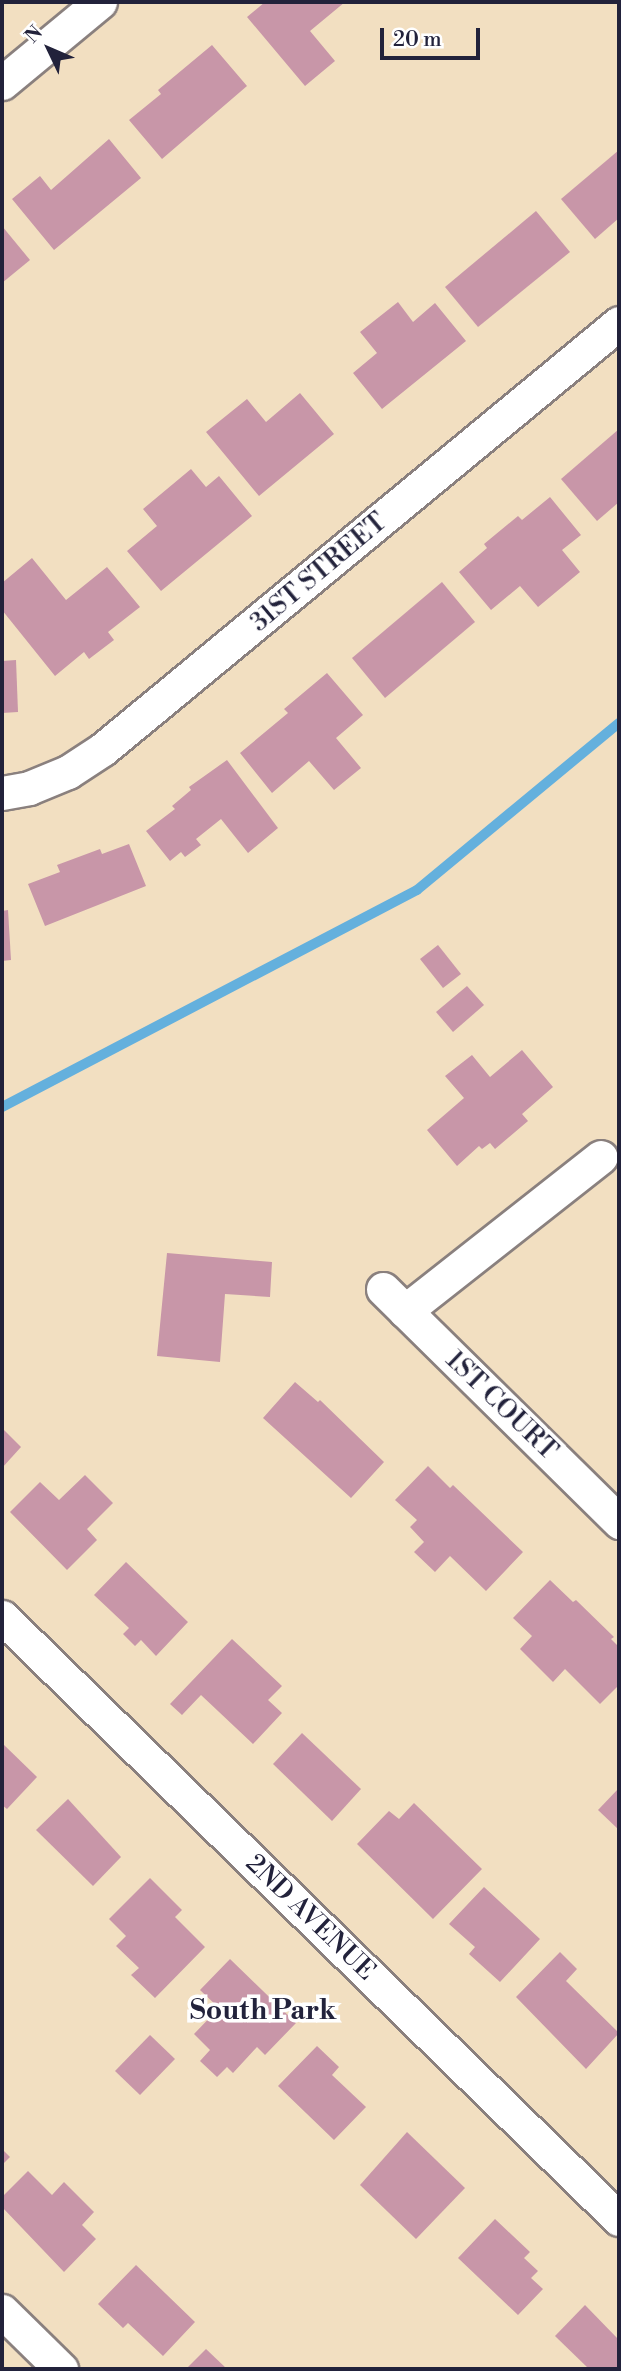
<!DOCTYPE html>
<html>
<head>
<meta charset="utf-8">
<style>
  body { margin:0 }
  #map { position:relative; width:621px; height:2371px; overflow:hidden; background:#f2dfc1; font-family:"Libre Bodoni",serif }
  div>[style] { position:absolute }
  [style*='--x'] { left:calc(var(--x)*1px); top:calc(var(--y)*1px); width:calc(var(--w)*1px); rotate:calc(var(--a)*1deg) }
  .stream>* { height:10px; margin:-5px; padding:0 5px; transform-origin:5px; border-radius:5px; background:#64b0dd }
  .building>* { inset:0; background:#c896a8 }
  .roads { filter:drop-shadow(2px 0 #8a807e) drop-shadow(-2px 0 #8a807e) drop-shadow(0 2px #8a807e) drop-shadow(0 -2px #8a807e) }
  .minor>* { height:33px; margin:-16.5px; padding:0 16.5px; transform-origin:16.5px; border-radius:16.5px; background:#fff }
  span { translate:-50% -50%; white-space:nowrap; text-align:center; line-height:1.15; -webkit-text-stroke:7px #fff; paint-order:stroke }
  .street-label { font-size:26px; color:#22223b }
  .neighbourhood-label { font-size:28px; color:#22223b; font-weight:700 }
  .frame { position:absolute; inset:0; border:4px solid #22223b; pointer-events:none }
  .north { position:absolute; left:14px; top:14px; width:70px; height:70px; -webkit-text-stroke:5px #fff; paint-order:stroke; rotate:314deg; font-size:19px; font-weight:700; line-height:28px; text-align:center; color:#22223b }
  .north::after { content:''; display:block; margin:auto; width:24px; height:32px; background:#22223b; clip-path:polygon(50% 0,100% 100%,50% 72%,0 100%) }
  .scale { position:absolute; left:380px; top:28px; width:100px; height:32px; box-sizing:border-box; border:4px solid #22223b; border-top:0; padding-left:9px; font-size:21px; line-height:24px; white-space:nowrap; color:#22223b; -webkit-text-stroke:5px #fff; paint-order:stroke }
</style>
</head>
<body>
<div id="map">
  <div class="stream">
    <i style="--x:2;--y:1107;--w:468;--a:-27.6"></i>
    <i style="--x:417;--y:890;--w:262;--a:-39.6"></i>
  </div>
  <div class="building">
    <i style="clip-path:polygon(265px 2px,345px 2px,310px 31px,335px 61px,305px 86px,247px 17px)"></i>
    <i style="clip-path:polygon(212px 45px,247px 86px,162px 159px,129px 120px,161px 94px,158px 90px)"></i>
    <i style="clip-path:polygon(109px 139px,141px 178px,54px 250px,12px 199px,40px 176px,51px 190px)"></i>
    <i style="clip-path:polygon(619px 150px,619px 218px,595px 239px,561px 199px)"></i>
    <i style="clip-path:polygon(536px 211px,570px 252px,478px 327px,445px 287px)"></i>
    <i style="clip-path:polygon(2px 226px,30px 260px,2px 283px)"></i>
    <i style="clip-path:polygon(398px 302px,413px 322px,435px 303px,466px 341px,382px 409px,353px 373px,377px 353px,360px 332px)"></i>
    <i style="clip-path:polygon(300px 393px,334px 434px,259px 496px,206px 432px,247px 399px,266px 422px)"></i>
    <i style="clip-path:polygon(619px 429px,619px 502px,597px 521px,561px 479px)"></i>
    <i style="clip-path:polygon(191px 469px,206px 487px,219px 476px,252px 516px,161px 591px,127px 551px,157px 526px,143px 509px)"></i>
    <i style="clip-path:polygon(550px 497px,581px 535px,562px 550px,580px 572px,538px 607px,520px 586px,491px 610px,459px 572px,487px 548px,484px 544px,518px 516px,522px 520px)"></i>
    <i style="clip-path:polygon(32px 558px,66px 600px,107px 567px,140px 607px,108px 632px,114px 640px,89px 659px,84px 652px,55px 676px,2px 610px,2px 583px)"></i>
    <i style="clip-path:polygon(442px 582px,475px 622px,385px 698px,352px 658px)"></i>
    <i style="clip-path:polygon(16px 660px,18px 712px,2px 713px,2px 661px)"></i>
    <i style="clip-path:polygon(327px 673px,363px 715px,336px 738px,361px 768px,334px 790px,309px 761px,272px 793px,240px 753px,288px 713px,284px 709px)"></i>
    <i style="clip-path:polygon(227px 760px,278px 828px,248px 853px,221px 819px,196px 839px,201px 845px,185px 857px,181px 852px,170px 861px,146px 831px,175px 809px,172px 806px,191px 790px,189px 787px)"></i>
    <i style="clip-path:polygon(129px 844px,146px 886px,45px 926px,28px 884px,60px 872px,57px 865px,100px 849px,102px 854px)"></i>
    <i style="clip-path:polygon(8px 910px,11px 960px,2px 961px,2px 911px)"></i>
    <i style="clip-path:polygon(438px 945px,461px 974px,443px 988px,420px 959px)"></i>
    <i style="clip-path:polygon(467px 986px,484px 1005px,453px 1032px,436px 1012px)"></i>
    <i style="clip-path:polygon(522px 1050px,553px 1087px,522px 1114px,528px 1121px,495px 1149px,490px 1143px,482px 1149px,479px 1146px,457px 1166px,427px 1130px,464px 1098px,445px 1076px,472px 1055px,490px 1077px)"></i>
    <i style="clip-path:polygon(167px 1253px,272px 1262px,270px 1297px,225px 1294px,220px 1362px,157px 1356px)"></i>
    <i style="clip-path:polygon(295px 1382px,318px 1402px,320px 1400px,384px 1462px,351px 1498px,263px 1418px)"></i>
    <i style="clip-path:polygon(2px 1428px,21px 1447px,2px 1468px)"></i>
    <i style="clip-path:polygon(428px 1466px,450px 1488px,453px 1485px,523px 1552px,486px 1591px,450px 1556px,435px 1572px,414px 1552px,424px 1542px,410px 1527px,417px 1520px,395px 1500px)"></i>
    <i style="clip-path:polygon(85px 1475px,113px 1503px,87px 1529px,97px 1540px,67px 1570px,10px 1512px,40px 1482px,59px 1500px)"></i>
    <i style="clip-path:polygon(126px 1562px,188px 1622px,156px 1656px,141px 1640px,135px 1646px,123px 1634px,129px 1628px,94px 1595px)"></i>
    <i style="clip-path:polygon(550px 1580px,573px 1602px,576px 1600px,614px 1637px,611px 1639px,619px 1647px,619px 1685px,600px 1704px,565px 1669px,553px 1682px,520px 1649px,532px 1636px,513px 1618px)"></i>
    <i style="clip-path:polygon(232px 1639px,282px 1686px,268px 1700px,282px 1713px,253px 1744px,201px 1695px,182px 1715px,170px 1704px)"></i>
    <i style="clip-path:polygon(302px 1733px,361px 1789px,332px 1821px,273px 1764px)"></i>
    <i style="clip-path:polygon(2px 1743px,37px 1777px,7px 1809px,2px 1805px)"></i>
    <i style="clip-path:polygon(619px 1788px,619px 1830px,598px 1810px)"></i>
    <i style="clip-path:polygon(68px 1799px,121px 1857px,93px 1886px,36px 1830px)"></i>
    <i style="clip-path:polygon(414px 1803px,482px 1869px,433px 1919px,357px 1844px,389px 1811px,399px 1819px)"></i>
    <i style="clip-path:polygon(150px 1878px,182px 1910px,175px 1917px,205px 1947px,155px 1998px,131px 1975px,139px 1968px,116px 1946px,126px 1936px,109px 1919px)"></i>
    <i style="clip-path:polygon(484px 1887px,540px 1939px,500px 1982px,469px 1954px,475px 1947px,449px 1924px)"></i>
    <i style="clip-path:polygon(560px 1952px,577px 1969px,566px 1981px,619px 2033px,586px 2069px,516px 1997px)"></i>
    <i style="clip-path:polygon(230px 1959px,296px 2023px,265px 2055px,257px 2047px,233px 2073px,227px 2067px,217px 2077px,200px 2061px,210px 2050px,194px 2034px,219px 2008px,200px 1990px)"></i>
    <i style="clip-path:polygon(150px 2035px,175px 2059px,140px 2095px,115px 2071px)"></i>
    <i style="clip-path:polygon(317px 2046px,339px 2067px,332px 2075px,366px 2107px,334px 2140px,278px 2086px)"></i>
    <i style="clip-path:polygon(407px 2132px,465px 2188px,416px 2239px,360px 2185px)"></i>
    <i style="clip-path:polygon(2px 2149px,10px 2157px,2px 2165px)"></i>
    <i style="clip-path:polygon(28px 2171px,52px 2195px,64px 2182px,94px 2212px,82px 2225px,96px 2239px,64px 2272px,2px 2207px,2px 2197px)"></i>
    <i style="clip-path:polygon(495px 2219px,530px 2252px,524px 2258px,538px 2271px,531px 2278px,543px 2289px,518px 2315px,458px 2258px)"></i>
    <i style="clip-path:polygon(136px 2265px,195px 2322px,163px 2356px,128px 2323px,123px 2328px,98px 2304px)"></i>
    <i style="clip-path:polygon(585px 2305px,619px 2340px,619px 2369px,589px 2369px,555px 2336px)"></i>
    <i style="clip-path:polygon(206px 2349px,227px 2369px,186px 2369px)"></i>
  </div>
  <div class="roads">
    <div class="minor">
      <i style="--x:2;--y:83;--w:127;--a:-39.6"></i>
      <i style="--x:2;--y:793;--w:27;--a:-10"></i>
      <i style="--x:29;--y:788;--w:42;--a:-22.3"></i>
      <i style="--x:68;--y:772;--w:42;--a:-33.3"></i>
      <i style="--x:103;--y:749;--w:669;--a:-39.54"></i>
      <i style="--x:383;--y:1289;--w:332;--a:44.6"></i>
      <i style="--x:405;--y:1311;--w:249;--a:-38.2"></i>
      <i style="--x:2;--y:1617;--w:862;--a:44.3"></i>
      <i style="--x:2;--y:2311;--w:83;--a:44.5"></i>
    </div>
  </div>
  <div class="street-label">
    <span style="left:319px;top:573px;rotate:-40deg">31ST STREET</span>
    <span style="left:501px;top:1406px;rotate:44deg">1ST COURT</span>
    <span style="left:310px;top:1918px;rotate:44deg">2ND AVENUE</span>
  </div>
  <div class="neighbourhood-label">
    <span style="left:263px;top:2011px">South Park</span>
  </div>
  <div class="frame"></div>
  <div class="north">N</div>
  <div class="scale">20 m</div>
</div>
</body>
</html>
